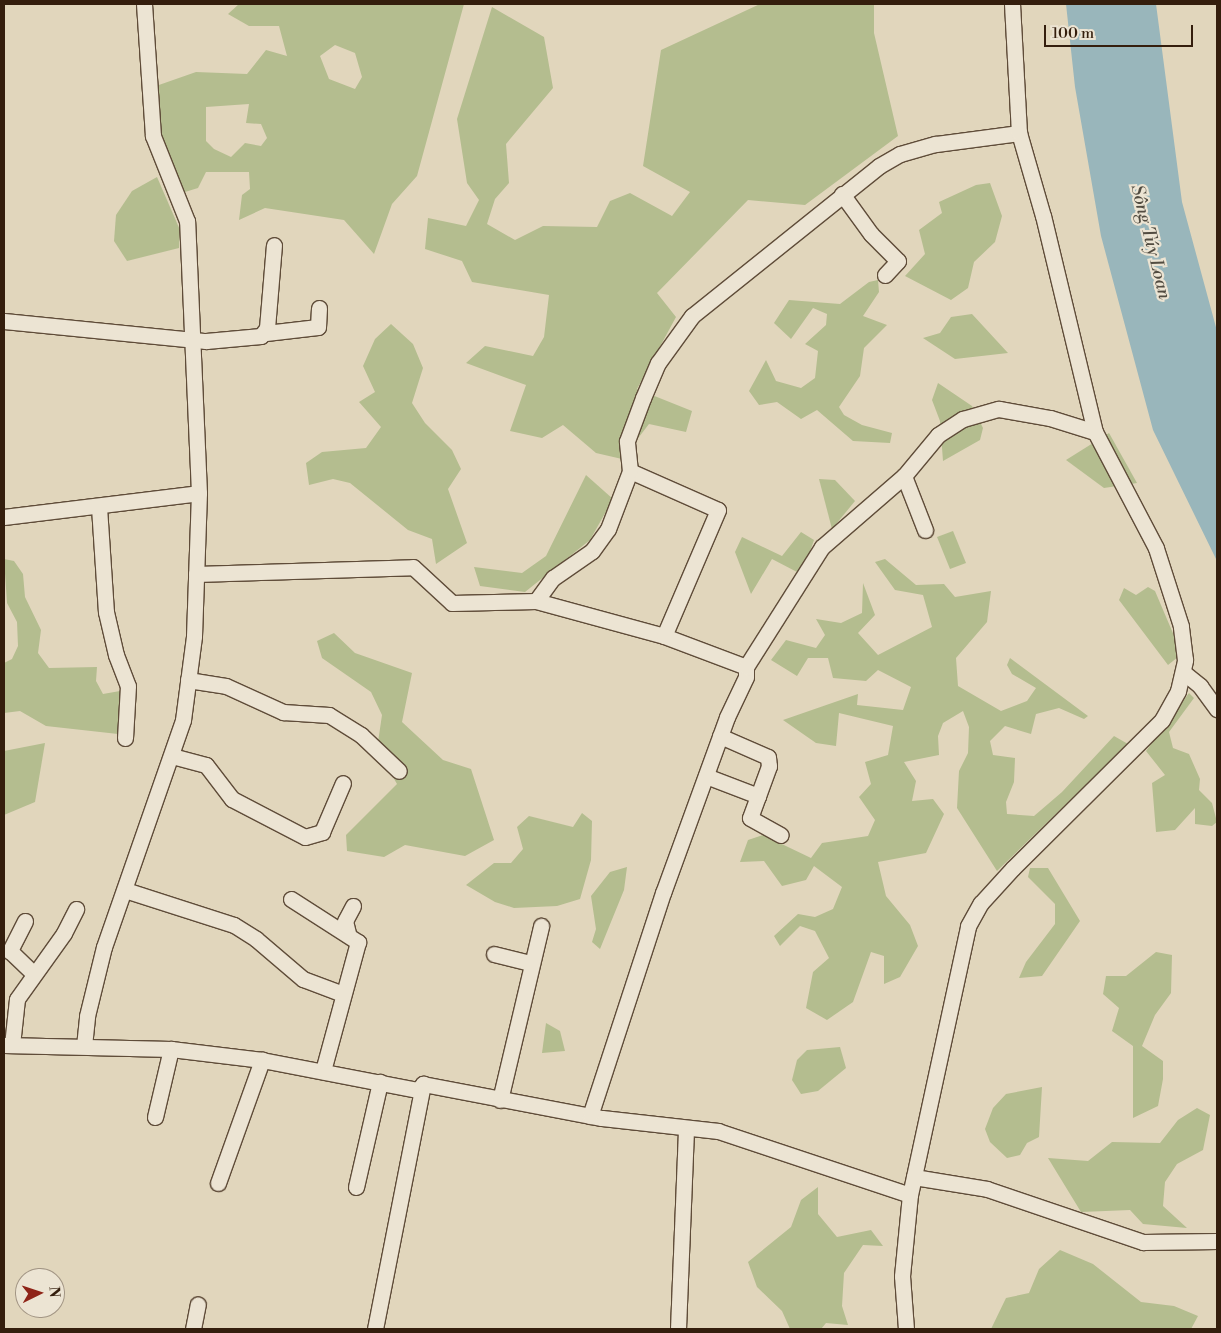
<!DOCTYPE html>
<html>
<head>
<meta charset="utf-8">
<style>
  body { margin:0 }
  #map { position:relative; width:1221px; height:1333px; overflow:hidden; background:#e1d6bc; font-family:"Libre Bodoni",serif }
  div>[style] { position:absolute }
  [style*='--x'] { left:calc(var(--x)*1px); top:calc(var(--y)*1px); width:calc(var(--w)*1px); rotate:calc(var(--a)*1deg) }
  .green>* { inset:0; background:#b4bd8f }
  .water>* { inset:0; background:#99b6bb }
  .roads { filter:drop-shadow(1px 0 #5f4c39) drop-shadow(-1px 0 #5f4c39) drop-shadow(0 1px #5f4c39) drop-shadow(0 -1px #5f4c39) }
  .minor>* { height:15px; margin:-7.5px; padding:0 7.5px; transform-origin:7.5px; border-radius:7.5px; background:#ece4d3 }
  span { translate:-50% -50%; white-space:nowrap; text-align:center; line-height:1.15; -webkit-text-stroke:4.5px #ece4d3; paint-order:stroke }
  .water-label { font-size:18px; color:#524c41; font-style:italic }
  .frame { position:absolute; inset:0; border:5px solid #341e0d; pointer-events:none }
  .north { position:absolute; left:15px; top:1268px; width:50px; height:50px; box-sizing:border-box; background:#ece4d3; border:1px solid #a29584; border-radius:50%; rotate:86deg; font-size:14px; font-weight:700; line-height:20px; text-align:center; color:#341e0d }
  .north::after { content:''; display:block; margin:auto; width:18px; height:22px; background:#8f2418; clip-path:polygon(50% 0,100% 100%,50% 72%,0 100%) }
  .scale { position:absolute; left:1044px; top:25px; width:149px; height:22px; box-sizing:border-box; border:2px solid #341e0d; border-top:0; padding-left:6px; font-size:15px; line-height:18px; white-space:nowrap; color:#341e0d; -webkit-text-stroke:4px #ece4d3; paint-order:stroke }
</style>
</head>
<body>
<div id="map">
  <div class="green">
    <i style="clip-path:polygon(evenodd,239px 4px,464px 4px,417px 176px,392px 204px,374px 254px,344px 220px,265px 208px,239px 220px,242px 195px,250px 189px,249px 172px,206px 172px,198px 188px,185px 192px,156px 130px,156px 86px,196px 72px,247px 74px,266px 50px,287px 56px,279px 26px,249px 26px,228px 14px,239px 4px,335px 45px,355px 53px,362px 77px,355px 89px,329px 79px,320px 56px,335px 45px,239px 4px,249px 104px,246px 123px,261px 124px,267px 138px,261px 146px,245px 143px,231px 157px,214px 149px,206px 141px,206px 107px,249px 104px)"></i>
    <i style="clip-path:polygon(760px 4px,874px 4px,874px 33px,898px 136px,805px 205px,748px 200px,657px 293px,676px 317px,637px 389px,692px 411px,686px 432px,649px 424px,622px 459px,596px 453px,563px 425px,542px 438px,510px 431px,526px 385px,466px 363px,485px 346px,533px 356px,544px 337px,549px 295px,472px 282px,462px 261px,425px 249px,428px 218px,466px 226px,479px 200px,467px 183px,457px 119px,492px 7px,544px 37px,553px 88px,506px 144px,509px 183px,495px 199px,487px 224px,515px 240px,543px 226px,597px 227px,610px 201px,630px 193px,672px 216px,690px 192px,643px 166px,661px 50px)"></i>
    <i style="clip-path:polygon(157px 177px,180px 230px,179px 248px,127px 261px,114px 241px,116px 215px,132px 191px)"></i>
    <i style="clip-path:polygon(990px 183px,1002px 216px,995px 242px,974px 262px,968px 288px,951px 300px,905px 276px,925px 254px,919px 230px,942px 213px,939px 202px,976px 185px)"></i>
    <i style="clip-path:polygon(878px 280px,879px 292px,863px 316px,887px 325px,864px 348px,860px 376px,839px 407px,844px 415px,862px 425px,892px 433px,890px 443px,853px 441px,817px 410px,801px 419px,777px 402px,759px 405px,749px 391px,766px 360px,776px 381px,801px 388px,815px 378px,818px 351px,805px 344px,826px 325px,827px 314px,813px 308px,791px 339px,774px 323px,789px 300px,840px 304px,869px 282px)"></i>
    <i style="clip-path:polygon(972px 314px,1008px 353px,955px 359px,923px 338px,940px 333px,951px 317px)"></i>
    <i style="clip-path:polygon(391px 324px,413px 344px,423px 368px,412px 403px,425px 423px,452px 450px,461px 469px,448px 489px,467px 543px,436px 564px,432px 539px,408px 530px,350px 483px,333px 479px,309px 485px,306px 463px,322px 452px,366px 448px,381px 427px,359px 402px,375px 392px,363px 366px,375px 339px)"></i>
    <i style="clip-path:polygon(938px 383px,972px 406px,983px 428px,980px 440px,943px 461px,940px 421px,932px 400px)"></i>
    <i style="clip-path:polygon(1109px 433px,1137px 483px,1104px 488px,1066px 460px)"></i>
    <i style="clip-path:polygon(586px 475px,613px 499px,590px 540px,525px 592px,480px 586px,474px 567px,522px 573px,546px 556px)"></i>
    <i style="clip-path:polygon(819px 479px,835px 480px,855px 501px,832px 529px)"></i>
    <i style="clip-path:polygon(953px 531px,966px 563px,950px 569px,937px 537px)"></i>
    <i style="clip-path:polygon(801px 532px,814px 540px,807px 560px,797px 572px,772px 559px,751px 594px,735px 552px,742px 537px,782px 556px)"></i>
    <i style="clip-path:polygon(4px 559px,14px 561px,23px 574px,25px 597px,41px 630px,38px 653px,49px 668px,97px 667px,96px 681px,103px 694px,120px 691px,118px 734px,46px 726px,20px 711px,4px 713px,4px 663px,12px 659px,18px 646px,17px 622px,7px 603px)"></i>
    <i style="clip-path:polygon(885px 559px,916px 585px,944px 584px,955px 597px,991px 591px,987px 622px,956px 658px,958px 686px,1001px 711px,1027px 701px,1036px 688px,1012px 674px,1007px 665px,1010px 658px,1088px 716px,1084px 719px,1059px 708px,1036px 714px,1031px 734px,1005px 726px,990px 741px,993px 755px,1015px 758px,1014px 782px,1006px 802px,1007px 814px,1034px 816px,1062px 792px,1114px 736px,1128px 744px,997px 871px,957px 808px,959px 771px,968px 753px,969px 727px,963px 711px,943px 723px,938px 736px,939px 755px,904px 762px,916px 781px,912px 801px,933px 799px,944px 814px,926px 853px,878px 862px,886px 896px,910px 925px,918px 946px,900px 977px,884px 984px,884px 956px,871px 952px,853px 1002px,827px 1020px,806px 1008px,813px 972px,829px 958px,815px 931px,800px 926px,780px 946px,774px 936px,798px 914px,815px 917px,833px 909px,842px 887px,814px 866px,806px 880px,782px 886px,764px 861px,740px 862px,748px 840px,763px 835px,811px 858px,822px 843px,868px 836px,875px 820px,859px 797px,871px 784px,865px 762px,888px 755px,893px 726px,839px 713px,836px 746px,816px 743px,783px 720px,858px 694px,857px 705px,903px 710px,911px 687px,878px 670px,866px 681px,833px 678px,828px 658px,808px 658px,797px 676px,771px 660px,786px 640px,816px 648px,825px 635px,816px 619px,841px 623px,862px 613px,863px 583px,875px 615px,858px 633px,878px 655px,932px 627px,923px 595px,895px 590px,875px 562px)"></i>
    <i style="clip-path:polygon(1148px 587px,1155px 591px,1175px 638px,1178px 657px,1168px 665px,1119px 600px,1124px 588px,1136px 595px)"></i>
    <i style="clip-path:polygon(334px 633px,355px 653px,412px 673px,402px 722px,443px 760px,471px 769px,494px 840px,465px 856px,405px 845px,384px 857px,347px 851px,346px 835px,397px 784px,377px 749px,382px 715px,371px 692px,322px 658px,317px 641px)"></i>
    <i style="clip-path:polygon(1189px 693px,1194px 698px,1169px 732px,1173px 748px,1189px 754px,1200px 779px,1199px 790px,1212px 803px,1217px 822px,1212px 826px,1195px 824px,1195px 808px,1175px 830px,1156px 832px,1152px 783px,1165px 775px,1146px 751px)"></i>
    <i style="clip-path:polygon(45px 743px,35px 802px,4px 815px,4px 751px)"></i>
    <i style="clip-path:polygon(582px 813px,592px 821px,591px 860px,580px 899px,557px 906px,514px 908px,495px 902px,466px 885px,494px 863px,511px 863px,523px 849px,517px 827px,529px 816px,573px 827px)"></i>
    <i style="clip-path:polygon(627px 867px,624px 890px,600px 949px,592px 942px,596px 929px,591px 896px,610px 872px)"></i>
    <i style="clip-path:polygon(1030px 868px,1048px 868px,1080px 921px,1042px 976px,1019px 978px,1026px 962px,1055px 924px,1055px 904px,1028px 877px)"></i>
    <i style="clip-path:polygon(1156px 952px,1172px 955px,1171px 993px,1155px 1015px,1142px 1046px,1163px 1061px,1163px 1079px,1158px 1106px,1133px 1118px,1133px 1046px,1112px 1031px,1119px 1008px,1103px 994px,1106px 976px,1126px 976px)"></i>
    <i style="clip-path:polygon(546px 1023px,560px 1031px,565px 1051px,542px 1053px)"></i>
    <i style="clip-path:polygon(840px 1047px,846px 1068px,818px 1091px,801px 1094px,792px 1080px,797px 1060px,807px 1050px)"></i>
    <i style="clip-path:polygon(1042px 1087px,1039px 1137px,1027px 1143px,1020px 1155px,1007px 1158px,990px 1142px,985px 1129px,993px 1108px,1006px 1094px)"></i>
    <i style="clip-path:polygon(1197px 1108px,1210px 1115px,1203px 1150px,1177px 1164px,1165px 1182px,1163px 1206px,1187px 1228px,1143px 1224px,1130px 1210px,1081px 1212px,1048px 1158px,1088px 1161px,1112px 1142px,1160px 1143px,1178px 1120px)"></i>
    <i style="clip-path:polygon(818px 1187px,818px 1214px,837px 1237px,871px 1230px,883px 1246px,863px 1245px,844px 1273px,842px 1306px,848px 1325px,826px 1323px,821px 1329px,790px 1329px,782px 1311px,757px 1287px,748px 1262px,791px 1227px,801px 1200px)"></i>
    <i style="clip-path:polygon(1060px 1250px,1093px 1264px,1141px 1302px,1174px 1306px,1198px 1316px,1191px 1329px,991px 1329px,1006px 1298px,1029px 1293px,1039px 1269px)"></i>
  </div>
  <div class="water">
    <i style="clip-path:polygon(1066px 4px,1156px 4px,1182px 202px,1217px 331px,1217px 561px,1153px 430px,1101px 236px,1075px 87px)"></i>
  </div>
  <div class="roads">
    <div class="minor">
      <i style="--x:842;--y:194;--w:49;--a:54.1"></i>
      <i style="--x:871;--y:234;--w:38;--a:45"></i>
      <i style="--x:898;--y:261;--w:19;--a:133"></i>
      <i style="--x:4;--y:321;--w:203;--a:5.7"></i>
      <i style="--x:206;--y:341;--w:55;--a:-5.2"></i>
      <i style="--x:261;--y:336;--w:10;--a:-53"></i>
      <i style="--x:267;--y:328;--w:83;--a:-85.2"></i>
      <i style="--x:266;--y:333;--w:52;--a:-6.6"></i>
      <i style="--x:318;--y:327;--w:19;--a:-87"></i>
      <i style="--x:630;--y:471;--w:96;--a:23.9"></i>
      <i style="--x:718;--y:510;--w:137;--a:113.2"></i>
      <i style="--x:904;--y:476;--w:58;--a:68.7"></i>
      <i style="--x:99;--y:507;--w:105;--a:86.2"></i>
      <i style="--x:106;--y:612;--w:44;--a:76.9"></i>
      <i style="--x:116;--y:655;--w:33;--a:69"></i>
      <i style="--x:128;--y:686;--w:52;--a:93.3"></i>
      <i style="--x:4;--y:517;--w:196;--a:-7"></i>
      <i style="--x:196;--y:574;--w:217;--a:-1.8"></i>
      <i style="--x:413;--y:567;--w:53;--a:42.7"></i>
      <i style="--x:452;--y:603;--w:84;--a:-1.4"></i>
      <i style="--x:536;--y:601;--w:133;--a:15.3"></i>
      <i style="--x:664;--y:636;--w:88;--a:20.7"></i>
      <i style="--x:536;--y:601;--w:29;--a:-54"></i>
      <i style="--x:553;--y:578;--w:47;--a:-34.7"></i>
      <i style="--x:592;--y:551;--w:27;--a:-54"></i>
      <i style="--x:608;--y:529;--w:62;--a:-69.2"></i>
      <i style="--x:630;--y:471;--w:30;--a:-96"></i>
      <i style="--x:627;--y:441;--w:46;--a:-69.6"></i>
      <i style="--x:643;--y:398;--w:38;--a:-67"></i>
      <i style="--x:658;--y:363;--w:58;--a:-54.1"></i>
      <i style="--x:692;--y:316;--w:240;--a:-38.7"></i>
      <i style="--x:879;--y:166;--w:24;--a:-30"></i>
      <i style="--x:900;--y:154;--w:37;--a:-16"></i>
      <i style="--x:936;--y:144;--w:84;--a:-7.5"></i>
      <i style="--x:1183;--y:672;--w:22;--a:39"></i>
      <i style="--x:1200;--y:686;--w:29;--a:54"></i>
      <i style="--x:188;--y:680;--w:38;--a:9"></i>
      <i style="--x:226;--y:686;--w:63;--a:24.5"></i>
      <i style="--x:283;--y:712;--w:46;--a:3.7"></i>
      <i style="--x:329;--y:715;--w:38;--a:32"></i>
      <i style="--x:361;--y:735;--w:52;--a:43.5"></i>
      <i style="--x:720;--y:736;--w:52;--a:23.6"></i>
      <i style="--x:768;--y:757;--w:9;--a:84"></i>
      <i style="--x:769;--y:766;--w:55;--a:110.1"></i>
      <i style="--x:750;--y:818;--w:35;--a:29"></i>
      <i style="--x:172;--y:756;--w:35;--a:15"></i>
      <i style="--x:206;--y:765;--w:43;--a:52.6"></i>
      <i style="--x:232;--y:799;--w:82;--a:27.5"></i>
      <i style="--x:305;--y:837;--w:18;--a:-16"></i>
      <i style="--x:322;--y:832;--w:53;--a:-66.8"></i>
      <i style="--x:706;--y:776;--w:56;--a:21"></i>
      <i style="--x:125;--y:890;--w:114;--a:17.8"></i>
      <i style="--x:234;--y:925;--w:26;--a:32"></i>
      <i style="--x:256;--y:939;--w:62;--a:40.4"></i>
      <i style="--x:303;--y:979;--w:43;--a:20.6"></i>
      <i style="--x:291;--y:899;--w:80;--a:32.7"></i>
      <i style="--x:358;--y:942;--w:134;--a:105.2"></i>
      <i style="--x:25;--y:921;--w:34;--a:117"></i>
      <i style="--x:10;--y:951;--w:32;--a:44"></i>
      <i style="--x:348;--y:933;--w:12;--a:-104"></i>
      <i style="--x:345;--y:921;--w:17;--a:-62"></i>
      <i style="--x:494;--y:954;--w:36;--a:14"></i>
      <i style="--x:4;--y:1045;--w:167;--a:1.4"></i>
      <i style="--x:171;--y:1049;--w:92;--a:6.9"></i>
      <i style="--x:262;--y:1060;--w:159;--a:10.9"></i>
      <i style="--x:418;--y:1090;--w:8;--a:-50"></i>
      <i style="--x:423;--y:1084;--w:182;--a:10.8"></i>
      <i style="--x:602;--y:1118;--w:117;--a:6.4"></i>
      <i style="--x:718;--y:1131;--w:202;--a:18.4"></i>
      <i style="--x:12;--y:1045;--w:46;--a:-83.8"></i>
      <i style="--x:17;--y:999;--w:81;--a:-54.5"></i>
      <i style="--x:64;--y:933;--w:27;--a:-63"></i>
      <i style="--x:84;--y:1046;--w:30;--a:-84"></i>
      <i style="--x:87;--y:1016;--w:71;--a:-76.2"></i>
      <i style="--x:104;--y:947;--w:240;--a:-70.8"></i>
      <i style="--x:183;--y:720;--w:85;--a:-82.5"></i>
      <i style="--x:194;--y:636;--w:143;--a:-88"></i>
      <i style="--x:199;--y:493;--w:272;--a:-92.5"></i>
      <i style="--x:187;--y:221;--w:92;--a:-111.8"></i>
      <i style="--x:153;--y:136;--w:132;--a:-93.9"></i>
      <i style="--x:500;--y:1100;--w:179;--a:-76.7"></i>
      <i style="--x:590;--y:1116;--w:235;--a:-71.9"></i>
      <i style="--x:663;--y:893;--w:187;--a:-70"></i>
      <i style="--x:727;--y:717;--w:44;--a:-64.6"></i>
      <i style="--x:746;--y:677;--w:10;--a:-90"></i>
      <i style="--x:746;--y:667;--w:142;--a:-57.7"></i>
      <i style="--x:822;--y:547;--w:108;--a:-40.9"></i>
      <i style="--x:904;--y:476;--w:53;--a:-50.3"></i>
      <i style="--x:938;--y:435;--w:30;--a:-33"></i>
      <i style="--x:963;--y:419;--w:37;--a:-16"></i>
      <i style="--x:999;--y:409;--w:52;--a:10"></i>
      <i style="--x:1050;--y:418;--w:47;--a:17.3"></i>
      <i style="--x:155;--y:1117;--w:70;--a:-76.8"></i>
      <i style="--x:914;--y:1177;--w:74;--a:9.3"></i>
      <i style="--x:987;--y:1189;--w:165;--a:18.8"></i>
      <i style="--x:1143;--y:1242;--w:74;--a:-0.8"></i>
      <i style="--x:218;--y:1183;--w:131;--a:-70.3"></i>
      <i style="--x:356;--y:1187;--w:108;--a:-77.1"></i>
      <i style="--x:193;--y:1329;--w:25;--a:-79"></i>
      <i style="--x:375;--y:1329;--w:250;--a:-78.9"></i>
      <i style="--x:678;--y:1329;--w:200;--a:-87.7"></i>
      <i style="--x:906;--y:1329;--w:53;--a:-94.3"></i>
      <i style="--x:902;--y:1276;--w:81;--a:-84.4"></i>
      <i style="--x:910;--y:1195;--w:275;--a:-77.8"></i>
      <i style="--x:968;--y:926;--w:26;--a:-61"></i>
      <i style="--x:981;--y:903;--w:47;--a:-47.6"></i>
      <i style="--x:1013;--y:868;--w:210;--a:-44.8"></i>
      <i style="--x:1162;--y:720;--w:33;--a:-61"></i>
      <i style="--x:1178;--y:691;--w:32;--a:-77"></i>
      <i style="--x:1185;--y:660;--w:34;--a:-97"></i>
      <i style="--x:1181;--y:626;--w:82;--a:-107.8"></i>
      <i style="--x:1156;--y:548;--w:131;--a:-117.7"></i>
      <i style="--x:1095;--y:432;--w:222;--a:-103.5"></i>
      <i style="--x:1043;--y:216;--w:86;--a:-106.1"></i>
      <i style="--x:1019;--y:133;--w:129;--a:-93.1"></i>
    </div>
  </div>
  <div class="water-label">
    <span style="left:1150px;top:242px;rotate:76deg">Sông Túy Loan</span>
  </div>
  <div class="frame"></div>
  <div class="north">N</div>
  <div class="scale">100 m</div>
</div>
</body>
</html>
